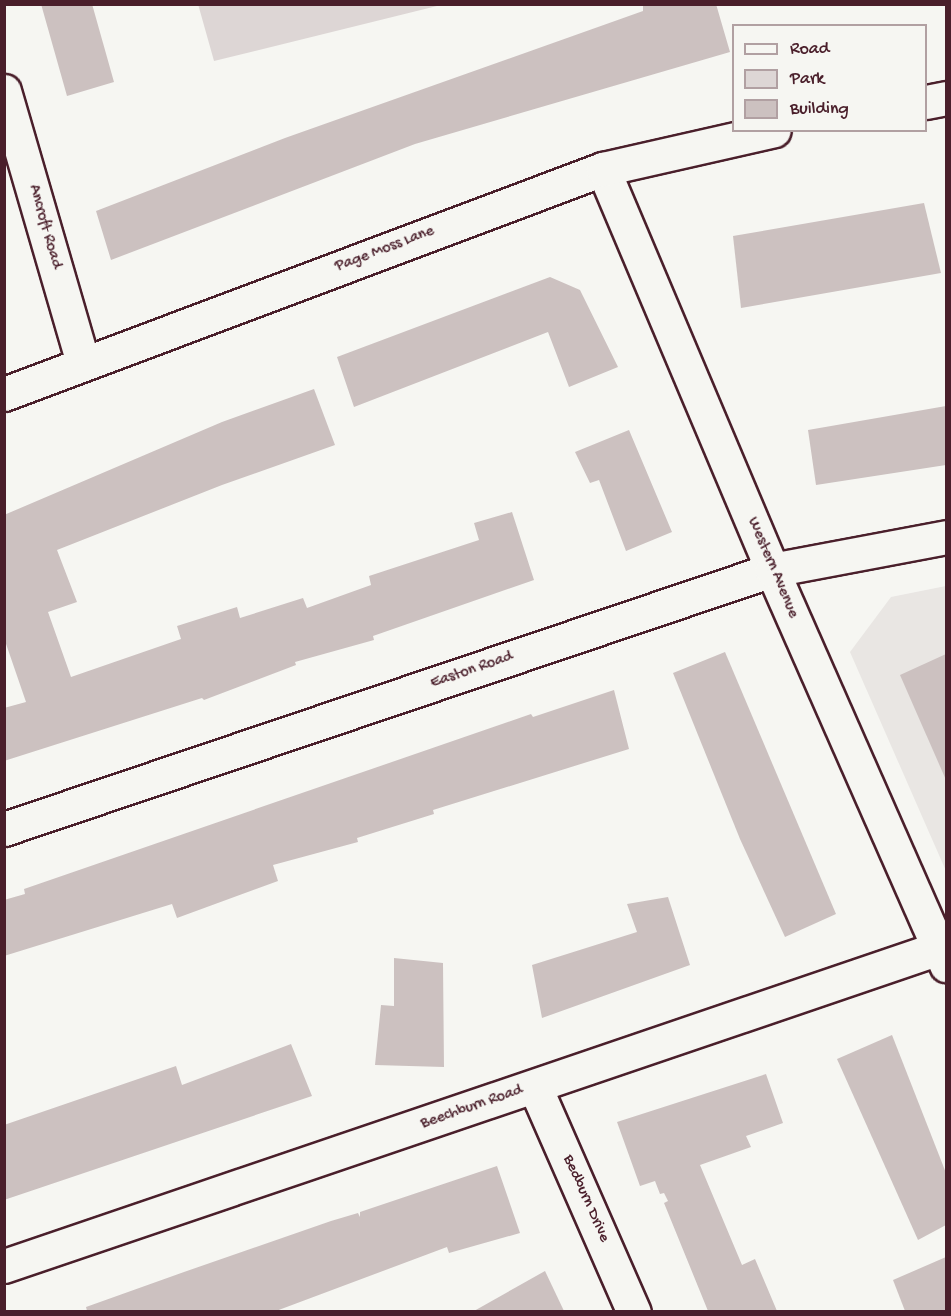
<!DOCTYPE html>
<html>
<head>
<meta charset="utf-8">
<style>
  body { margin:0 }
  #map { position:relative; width:951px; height:1316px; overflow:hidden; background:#f6f6f2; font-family:"Gochi Hand",sans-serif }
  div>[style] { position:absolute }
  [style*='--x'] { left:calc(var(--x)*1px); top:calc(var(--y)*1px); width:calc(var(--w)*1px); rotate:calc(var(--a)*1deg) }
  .built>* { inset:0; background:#e9e6e3 }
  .green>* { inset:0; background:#ddd6d5 }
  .building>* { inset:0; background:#ccc1c0 }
  .roads { filter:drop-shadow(2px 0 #4a1f2b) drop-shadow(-2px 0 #4a1f2b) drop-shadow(0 2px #4a1f2b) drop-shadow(0 -2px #4a1f2b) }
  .minor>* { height:33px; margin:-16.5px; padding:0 16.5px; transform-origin:16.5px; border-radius:16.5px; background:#f6f6f2 }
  span { translate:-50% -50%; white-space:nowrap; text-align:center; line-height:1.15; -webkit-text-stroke:4.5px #f6f6f2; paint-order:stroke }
  .street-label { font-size:16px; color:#4a1f2b }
  .frame { position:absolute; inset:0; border:6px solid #4a1f2b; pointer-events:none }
  .legend { position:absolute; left:732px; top:24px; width:195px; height:108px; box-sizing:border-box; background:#f6f6f2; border:2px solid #b1a0a2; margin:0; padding:8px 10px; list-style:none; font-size:18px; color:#4a1f2b }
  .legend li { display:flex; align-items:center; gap:12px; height:30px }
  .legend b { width:30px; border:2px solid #b1a0a2 }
</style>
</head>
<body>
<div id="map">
  <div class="built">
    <i style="clip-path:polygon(946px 586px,946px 871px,850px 652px,891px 597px)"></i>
  </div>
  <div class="green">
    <i style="clip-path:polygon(198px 4px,441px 4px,441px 5px,214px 61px)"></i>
  </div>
  <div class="building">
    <i style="clip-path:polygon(41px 4px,92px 4px,114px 82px,67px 96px)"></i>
    <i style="clip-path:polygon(643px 4px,716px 4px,730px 52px,415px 144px,111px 260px,96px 211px,285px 138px,643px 11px)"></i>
    <i style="clip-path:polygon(924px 203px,941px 273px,741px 308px,733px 236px)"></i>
    <i style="clip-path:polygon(550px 277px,580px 290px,618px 367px,569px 387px,548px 332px,354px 407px,337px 357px)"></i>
    <i style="clip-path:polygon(314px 389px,335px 445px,222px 485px,57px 550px,77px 602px,48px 612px,71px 677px,181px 639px,177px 626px,237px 607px,240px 618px,303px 598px,307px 608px,371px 585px,369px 576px,479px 540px,474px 523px,512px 512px,534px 580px,373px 636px,374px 640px,295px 662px,296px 665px,204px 700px,202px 698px,4px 761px,4px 708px,26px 702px,4px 638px,4px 515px,222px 422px)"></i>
    <i style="clip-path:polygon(946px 406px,946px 465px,816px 485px,808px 430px)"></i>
    <i style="clip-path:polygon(629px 430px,672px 532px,626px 551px,599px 480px,590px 483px,575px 452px)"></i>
    <i style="clip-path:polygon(725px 652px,836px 914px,785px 937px,740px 839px,673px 673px)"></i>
    <i style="clip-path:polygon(946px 654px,946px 780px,900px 675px)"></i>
    <i style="clip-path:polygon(614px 690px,629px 749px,433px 810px,434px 814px,357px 838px,358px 842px,273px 865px,278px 881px,177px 918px,172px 904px,4px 956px,4px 900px,25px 894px,24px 889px,531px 714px,533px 717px)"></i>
    <i style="clip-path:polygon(668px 897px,690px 965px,542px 1018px,532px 965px,637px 932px,627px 904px)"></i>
    <i style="clip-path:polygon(394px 958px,443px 963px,444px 1067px,375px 1065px,381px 1005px,394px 1006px)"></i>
    <i style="clip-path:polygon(892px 1035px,946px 1173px,946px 1225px,918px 1240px,837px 1059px)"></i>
    <i style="clip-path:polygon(291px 1044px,312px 1096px,4px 1200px,4px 1125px,176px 1066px,182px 1085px)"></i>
    <i style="clip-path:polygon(766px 1074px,783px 1123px,746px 1136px,751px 1147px,700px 1165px,742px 1265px,755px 1259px,777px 1311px,708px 1311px,664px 1203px,668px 1201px,664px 1193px,660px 1194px,655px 1181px,640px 1186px,617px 1122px)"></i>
    <i style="clip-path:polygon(497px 1166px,520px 1233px,449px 1253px,447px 1247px,276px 1311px,87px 1311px,86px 1307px,184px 1272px,331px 1221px,358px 1213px,360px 1217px,360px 1212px)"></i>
    <i style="clip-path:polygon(946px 1257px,946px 1311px,905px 1311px,893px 1280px)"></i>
    <i style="clip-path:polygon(545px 1271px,564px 1311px,474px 1311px)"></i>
  </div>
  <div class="roads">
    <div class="minor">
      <i style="--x:4;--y:91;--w:283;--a:73.8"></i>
      <i style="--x:926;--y:102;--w:20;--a:-11"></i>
      <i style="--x:603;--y:169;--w:435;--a:67.1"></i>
      <i style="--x:772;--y:570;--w:432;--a:66.2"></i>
      <i style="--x:4;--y:394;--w:640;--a:-20.59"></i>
      <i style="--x:603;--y:169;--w:175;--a:-12.8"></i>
      <i style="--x:4;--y:829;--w:810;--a:-18.64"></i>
      <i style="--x:772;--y:570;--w:177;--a:-10.7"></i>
      <i style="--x:535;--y:1087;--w:246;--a:66.3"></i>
      <i style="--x:4;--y:1266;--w:988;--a:-18.78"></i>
    </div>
  </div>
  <div class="street-label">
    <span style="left:44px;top:227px;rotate:74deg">Ancroft Road</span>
    <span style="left:385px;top:250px;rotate:-21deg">Page Moss Lane</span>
    <span style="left:772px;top:568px;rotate:67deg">Western Avenue</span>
    <span style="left:472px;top:671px;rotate:-19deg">Easton Road</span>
    <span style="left:472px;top:1108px;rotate:-19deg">Beechburn Road</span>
    <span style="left:585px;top:1199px;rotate:66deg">Bedburn Drive</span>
  </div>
  <div class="frame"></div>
  <ul class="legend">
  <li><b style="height:8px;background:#f6f6f2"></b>Road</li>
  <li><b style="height:16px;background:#ddd6d5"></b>Park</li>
  <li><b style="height:16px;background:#ccc1c0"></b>Building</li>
  </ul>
</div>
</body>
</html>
